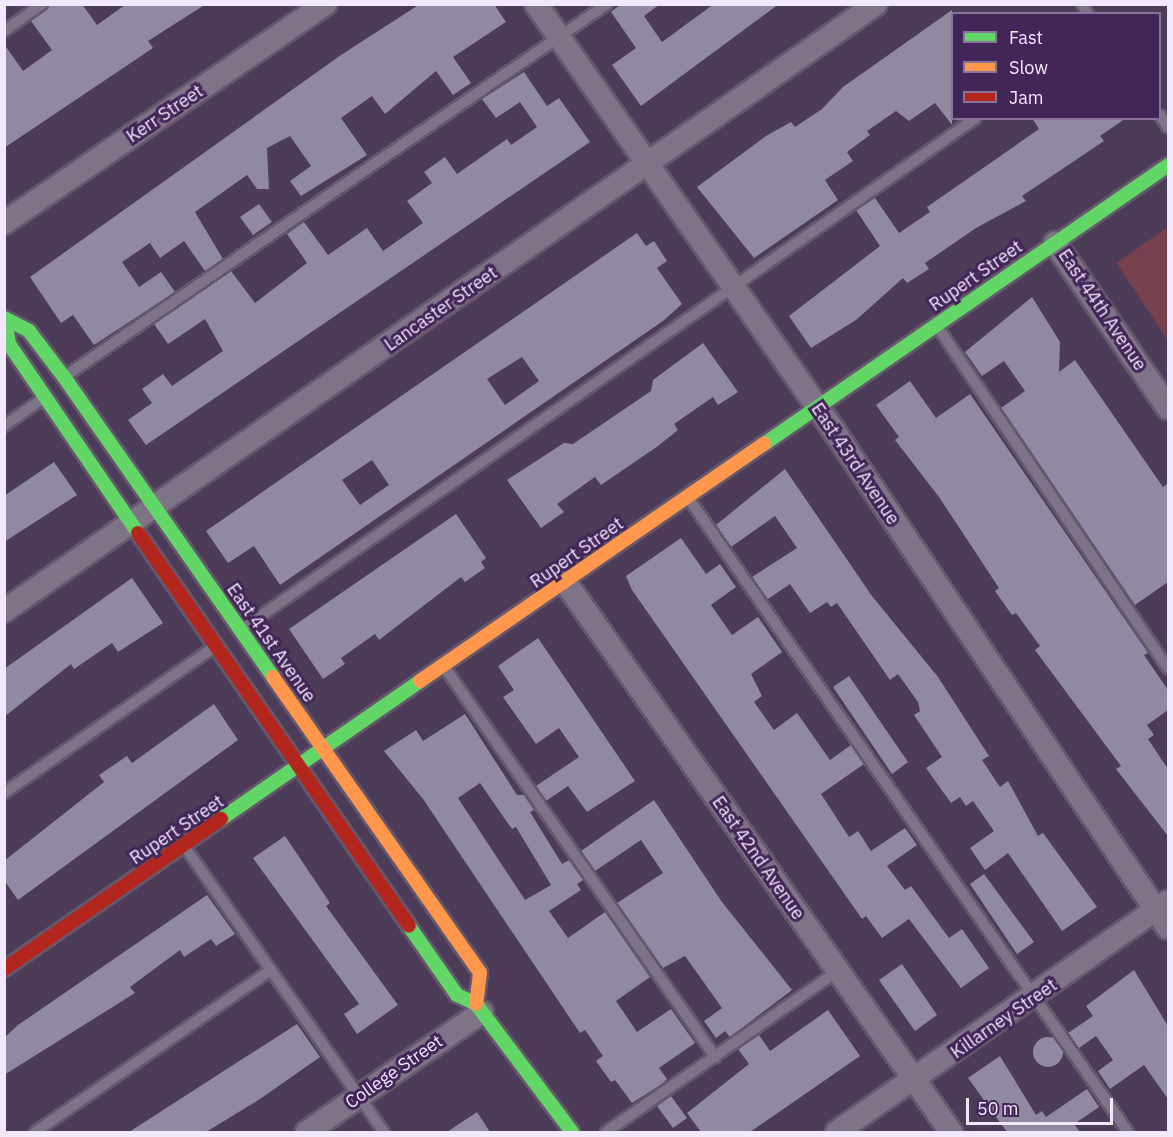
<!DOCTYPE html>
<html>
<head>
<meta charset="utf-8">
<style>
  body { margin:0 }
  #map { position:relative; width:1173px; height:1137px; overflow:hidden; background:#4c3c57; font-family:"IBM Plex Sans",sans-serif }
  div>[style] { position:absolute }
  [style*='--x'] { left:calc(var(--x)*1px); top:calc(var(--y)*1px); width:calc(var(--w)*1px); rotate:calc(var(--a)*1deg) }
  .green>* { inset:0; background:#77404d }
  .building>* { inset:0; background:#9188a1 }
  .round { border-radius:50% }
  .roads { filter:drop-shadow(2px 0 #65586d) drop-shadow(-2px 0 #65586d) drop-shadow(0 2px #65586d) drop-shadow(0 -2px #65586d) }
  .lane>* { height:10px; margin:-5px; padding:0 5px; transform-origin:5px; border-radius:5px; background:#7f7388 }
  .street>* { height:22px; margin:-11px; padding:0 11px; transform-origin:11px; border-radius:11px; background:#7f7388 }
  .fast>* { height:14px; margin:-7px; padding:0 7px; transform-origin:7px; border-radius:7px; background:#63d668 }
  .slow>* { height:14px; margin:-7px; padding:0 7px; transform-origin:7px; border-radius:7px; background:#ff974d }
  .jam>* { height:14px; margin:-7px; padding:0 7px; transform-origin:7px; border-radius:7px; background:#b3261e }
  span { translate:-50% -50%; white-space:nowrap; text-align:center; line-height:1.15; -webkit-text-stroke:6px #432658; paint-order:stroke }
  .street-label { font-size:18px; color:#f2e8fb }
  .frame { position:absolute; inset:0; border:6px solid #f2e8fb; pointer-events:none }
  .legend { position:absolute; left:951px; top:12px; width:210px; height:108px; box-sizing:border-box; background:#432658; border:2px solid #897499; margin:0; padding:8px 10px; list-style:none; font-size:18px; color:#f2e8fb }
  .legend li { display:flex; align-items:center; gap:12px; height:30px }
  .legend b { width:30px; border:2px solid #897499 }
  .scale { position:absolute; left:966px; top:1098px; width:147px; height:27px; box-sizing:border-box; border:3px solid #f2e8fb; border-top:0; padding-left:8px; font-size:18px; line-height:21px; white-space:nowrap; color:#f2e8fb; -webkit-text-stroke:4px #432658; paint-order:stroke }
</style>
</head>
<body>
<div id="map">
  <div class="green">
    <i style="clip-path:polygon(1168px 227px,1168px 341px,1116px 263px)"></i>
  </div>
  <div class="building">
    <i style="clip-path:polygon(49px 4px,82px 4px,97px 25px,125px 5px,206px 4px,148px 41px,153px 48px,4px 148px,4px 44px,23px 71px,52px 50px,31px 21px)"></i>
    <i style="clip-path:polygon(420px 4px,494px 4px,506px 22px,453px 57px,471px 83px,453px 95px,436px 71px,385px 114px,372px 96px,341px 118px,367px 155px,301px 196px,290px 181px,311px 166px,290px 136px,267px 148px,269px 189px,257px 189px,247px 175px,195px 212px,223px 259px,205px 271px,184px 241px,160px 258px,150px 243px,122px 262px,139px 287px,161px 272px,175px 292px,94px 345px,73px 315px,61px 323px,30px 277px,341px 55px)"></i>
    <i style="clip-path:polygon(621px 4px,660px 4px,644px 16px,662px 42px,714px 4px,779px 4px,641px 106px,612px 65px,636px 48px,611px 12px)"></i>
    <i style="clip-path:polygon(952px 10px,952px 125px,935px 103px,909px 121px,896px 111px,867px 131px,870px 135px,847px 152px,853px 161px,825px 180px,838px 200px,754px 258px,697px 187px,766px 136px,791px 122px,795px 127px,822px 109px,843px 87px)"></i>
    <i style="clip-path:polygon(524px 72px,547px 106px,559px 98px,590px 142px,146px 445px,128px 420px,152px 403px,142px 389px,163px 374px,172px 386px,223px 351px,205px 319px,168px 344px,154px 324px,231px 271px,255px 303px,307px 263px,287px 234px,304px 222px,328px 255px,367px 228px,383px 251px,423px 223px,407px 201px,432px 183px,424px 172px,445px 157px,457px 174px,507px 139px,511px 145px,537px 127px,520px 102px,496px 118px,482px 99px)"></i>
    <i style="clip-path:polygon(1032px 118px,1126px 118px,1100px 136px,1104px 141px,1022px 196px,1026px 201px,976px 228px,925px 263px,929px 269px,907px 283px,903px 278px,856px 320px,811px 348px,789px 316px,880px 246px,856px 210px,875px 198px,899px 233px,930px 212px,927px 207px,1039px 129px)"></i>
    <i style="clip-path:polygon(259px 204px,272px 222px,253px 235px,240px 217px)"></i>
    <i style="clip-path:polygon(evenodd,637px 233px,646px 246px,654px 241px,667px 261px,657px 268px,682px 304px,663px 321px,280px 585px,254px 546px,228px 563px,206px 531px,637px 233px,522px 357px,539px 381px,505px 405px,487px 379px,522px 357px,637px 233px,372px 460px,389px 485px,360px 505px,342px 480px,372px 460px)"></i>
    <i style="clip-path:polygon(1032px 297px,1060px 342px,1059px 372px,1075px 360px,1163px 487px,1168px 483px,1168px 582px,1135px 605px,1001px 408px,1025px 391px,1004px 361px,982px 376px,965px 352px)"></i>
    <i style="clip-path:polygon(703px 343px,738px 392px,718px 405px,713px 397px,674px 424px,678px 430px,658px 446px,601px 485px,595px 477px,557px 504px,564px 512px,541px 528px,507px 480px,564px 443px,573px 444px,651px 391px,653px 380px)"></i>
    <i style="clip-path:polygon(910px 381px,936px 418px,970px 394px,1148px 653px,1144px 655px,1168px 690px,1168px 710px,1147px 725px,1154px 735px,1148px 739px,1168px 769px,1168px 836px,1116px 769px,1121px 766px,1035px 650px,1040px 646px,1016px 613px,1012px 615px,995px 591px,999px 588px,939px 497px,895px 440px,899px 437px,876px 405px)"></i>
    <i style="clip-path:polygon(54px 462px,77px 495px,4px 542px,4px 496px)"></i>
    <i style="clip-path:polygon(785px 469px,872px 596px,938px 677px,989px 756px,982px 760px,1000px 787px,1008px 781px,1038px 836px,1043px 833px,1097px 907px,1062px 931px,1008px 853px,985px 870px,970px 848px,994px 831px,973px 801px,966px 806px,960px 797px,951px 803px,926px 768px,942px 757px,914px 715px,920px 711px,918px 702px,898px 674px,890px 680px,837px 603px,831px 607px,827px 602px,810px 613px,790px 584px,768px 599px,752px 577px,797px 548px,775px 516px,731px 547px,716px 525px)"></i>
    <i style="clip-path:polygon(456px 514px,486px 558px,481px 562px,485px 568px,465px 582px,461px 577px,379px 640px,375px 634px,341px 658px,345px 664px,323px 679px,289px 629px)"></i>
    <i style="clip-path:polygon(681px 538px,706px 574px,720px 564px,736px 587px,711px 605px,732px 635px,758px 617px,782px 652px,751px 674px,762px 696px,754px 702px,774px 730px,797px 713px,830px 760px,851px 745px,864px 764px,821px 794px,849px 837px,858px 831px,871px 851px,905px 828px,917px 845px,887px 866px,905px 890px,911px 886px,949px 938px,962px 929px,989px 968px,961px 988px,909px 919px,882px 938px,866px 916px,862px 919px,632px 590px,626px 576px)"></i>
    <i style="clip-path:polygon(132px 578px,163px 623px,118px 652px,112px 643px,74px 669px,71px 664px,4px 717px,4px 669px)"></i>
    <i style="clip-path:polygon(538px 638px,635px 781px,587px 812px,568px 786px,546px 801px,536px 786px,579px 757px,559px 728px,536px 744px,503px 697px,514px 690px,498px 666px)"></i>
    <i style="clip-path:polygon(849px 676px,908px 762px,892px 774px,833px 687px)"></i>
    <i style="clip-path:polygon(214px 704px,238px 740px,18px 900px,4px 880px,4px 861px,104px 782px,99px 775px,127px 756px,132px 763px)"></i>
    <i style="clip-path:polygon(evenodd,465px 714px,517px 795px,524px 795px,534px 810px,530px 812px,562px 864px,569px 860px,583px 880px,577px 884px,581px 890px,549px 911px,568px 938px,605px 912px,650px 977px,616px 1001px,637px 1032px,671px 1009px,695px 1043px,659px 1068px,667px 1079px,662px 1084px,632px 1103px,615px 1080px,611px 1082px,596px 1061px,603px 1056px,585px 1030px,580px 1033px,423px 799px,384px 751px,416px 730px,423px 741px,465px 714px,480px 783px,512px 829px,516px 827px,551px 885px,525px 900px,458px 798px,480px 783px)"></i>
    <i style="clip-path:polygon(654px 800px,722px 902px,792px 990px,730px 1037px,725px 1031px,716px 1038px,704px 1021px,722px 1008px,685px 956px,663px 968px,617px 903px,663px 873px,641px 840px,595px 871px,581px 851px)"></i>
    <i style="clip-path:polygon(285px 836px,330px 903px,326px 906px,398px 1005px,357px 1034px,344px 1014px,359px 1004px,253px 858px)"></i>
    <i style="clip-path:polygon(984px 874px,1034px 942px,1017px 954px,970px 884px)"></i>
    <i style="clip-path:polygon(207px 895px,235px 934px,216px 946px,211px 939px,184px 957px,180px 950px,130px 987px,135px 993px,4px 1075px,4px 1038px,18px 1025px)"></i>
    <i style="clip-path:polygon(902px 964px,937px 1015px,915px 1031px,879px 980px)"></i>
    <i style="clip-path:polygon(1134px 970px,1168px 1026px,1168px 1099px,1144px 1065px,1110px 1089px,1098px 1071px,1113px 1060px,1096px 1036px,1079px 1048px,1068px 1033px,1093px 1016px,1086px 1006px)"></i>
    <i style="clip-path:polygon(828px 1010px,860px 1056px,750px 1132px,701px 1132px,687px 1113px,749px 1064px,738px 1049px,759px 1035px,770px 1051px)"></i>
    <i style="clip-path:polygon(297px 1024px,320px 1057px,260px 1099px,206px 1132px,129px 1132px)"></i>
    <i class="round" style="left:1033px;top:1037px;width:30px;height:30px"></i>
    <i style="clip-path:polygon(1000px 1056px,1036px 1115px,1042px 1111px,1046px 1117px,1087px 1089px,1099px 1107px,1074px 1124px,1080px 1132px,1007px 1132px,968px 1078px)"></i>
    <i style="clip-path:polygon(671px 1096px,687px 1118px,673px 1128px,657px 1106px)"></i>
    <i style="clip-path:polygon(477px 1112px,490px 1132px,447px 1132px)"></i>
  </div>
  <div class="roads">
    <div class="lane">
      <i style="--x:1082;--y:4;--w:12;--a:59"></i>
      <i style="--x:4;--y:31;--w:47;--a:-35.4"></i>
      <i style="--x:1160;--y:115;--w:15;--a:58"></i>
      <i style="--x:937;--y:326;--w:413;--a:56"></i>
      <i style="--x:67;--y:375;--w:655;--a:-34.49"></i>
      <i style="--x:4;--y:426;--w:47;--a:-35.4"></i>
      <i style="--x:689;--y:499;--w:770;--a:55.26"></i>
      <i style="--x:242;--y:629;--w:894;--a:-34.85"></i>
      <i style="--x:445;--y:668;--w:474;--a:55.2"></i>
      <i style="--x:4;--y:793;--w:256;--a:-34.8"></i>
      <i style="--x:185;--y:847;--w:348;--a:55.1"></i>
      <i style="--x:35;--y:1132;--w:286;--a:-34.5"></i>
      <i style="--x:606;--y:1132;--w:282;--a:-34.8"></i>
    </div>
    <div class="street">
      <i style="--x:536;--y:4;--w:517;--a:55.08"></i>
      <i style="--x:832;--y:428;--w:602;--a:56.1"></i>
      <i style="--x:4;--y:223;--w:389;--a:-34.3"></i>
      <i style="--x:1055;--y:243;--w:200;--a:55.6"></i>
      <i style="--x:566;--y:583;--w:671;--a:54.96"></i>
      <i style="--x:4;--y:611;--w:1062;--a:-34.84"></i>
      <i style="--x:307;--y:1132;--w:212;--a:-34.4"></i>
      <i style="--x:837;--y:1132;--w:402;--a:-34.9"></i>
    </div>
    <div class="fast">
      <i style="--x:4;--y:318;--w:28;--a:27"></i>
      <i style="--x:29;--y:331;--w:58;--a:52.7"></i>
      <i style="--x:64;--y:377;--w:366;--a:55.1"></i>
      <i style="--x:5;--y:319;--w:25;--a:81"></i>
      <i style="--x:9;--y:344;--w:229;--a:55.7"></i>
      <i style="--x:764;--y:444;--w:491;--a:-34.6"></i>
      <i style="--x:221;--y:819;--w:242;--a:-34.7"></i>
      <i style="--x:409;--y:926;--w:84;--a:55.2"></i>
      <i style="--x:457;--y:995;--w:21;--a:25"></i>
      <i style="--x:476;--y:1004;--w:160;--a:53.1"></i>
    </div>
    <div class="slow">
      <i style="--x:273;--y:677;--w:361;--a:55"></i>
      <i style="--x:480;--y:973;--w:31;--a:97"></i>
      <i style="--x:420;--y:681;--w:418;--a:-34.6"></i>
    </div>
    <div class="jam">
      <i style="--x:138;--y:533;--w:477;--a:55.4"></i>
      <i style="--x:4;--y:969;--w:264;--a:-34.7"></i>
    </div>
  </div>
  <div class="street-label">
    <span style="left:165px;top:114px;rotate:-34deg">Kerr Street</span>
    <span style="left:976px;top:276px;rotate:-35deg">Rupert Street</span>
    <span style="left:441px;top:309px;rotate:-35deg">Lancaster Street</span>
    <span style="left:1102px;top:310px;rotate:56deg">East 44th Avenue</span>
    <span style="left:855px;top:464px;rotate:56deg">East 43rd Avenue</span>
    <span style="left:577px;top:553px;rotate:-35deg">Rupert Street</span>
    <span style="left:271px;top:643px;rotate:55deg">East 41st Avenue</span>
    <span style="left:177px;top:830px;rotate:-34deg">Rupert Street</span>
    <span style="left:758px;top:858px;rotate:55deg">East 42nd Avenue</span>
    <span style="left:1004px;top:1019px;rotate:-35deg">Killarney Street</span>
    <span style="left:394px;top:1072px;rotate:-35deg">College Street</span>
  </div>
  <div class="frame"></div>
  <ul class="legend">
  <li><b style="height:8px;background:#63d668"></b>Fast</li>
  <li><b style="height:8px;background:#ff974d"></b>Slow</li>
  <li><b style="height:8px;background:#b3261e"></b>Jam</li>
  </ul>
  <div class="scale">50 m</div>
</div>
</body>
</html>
